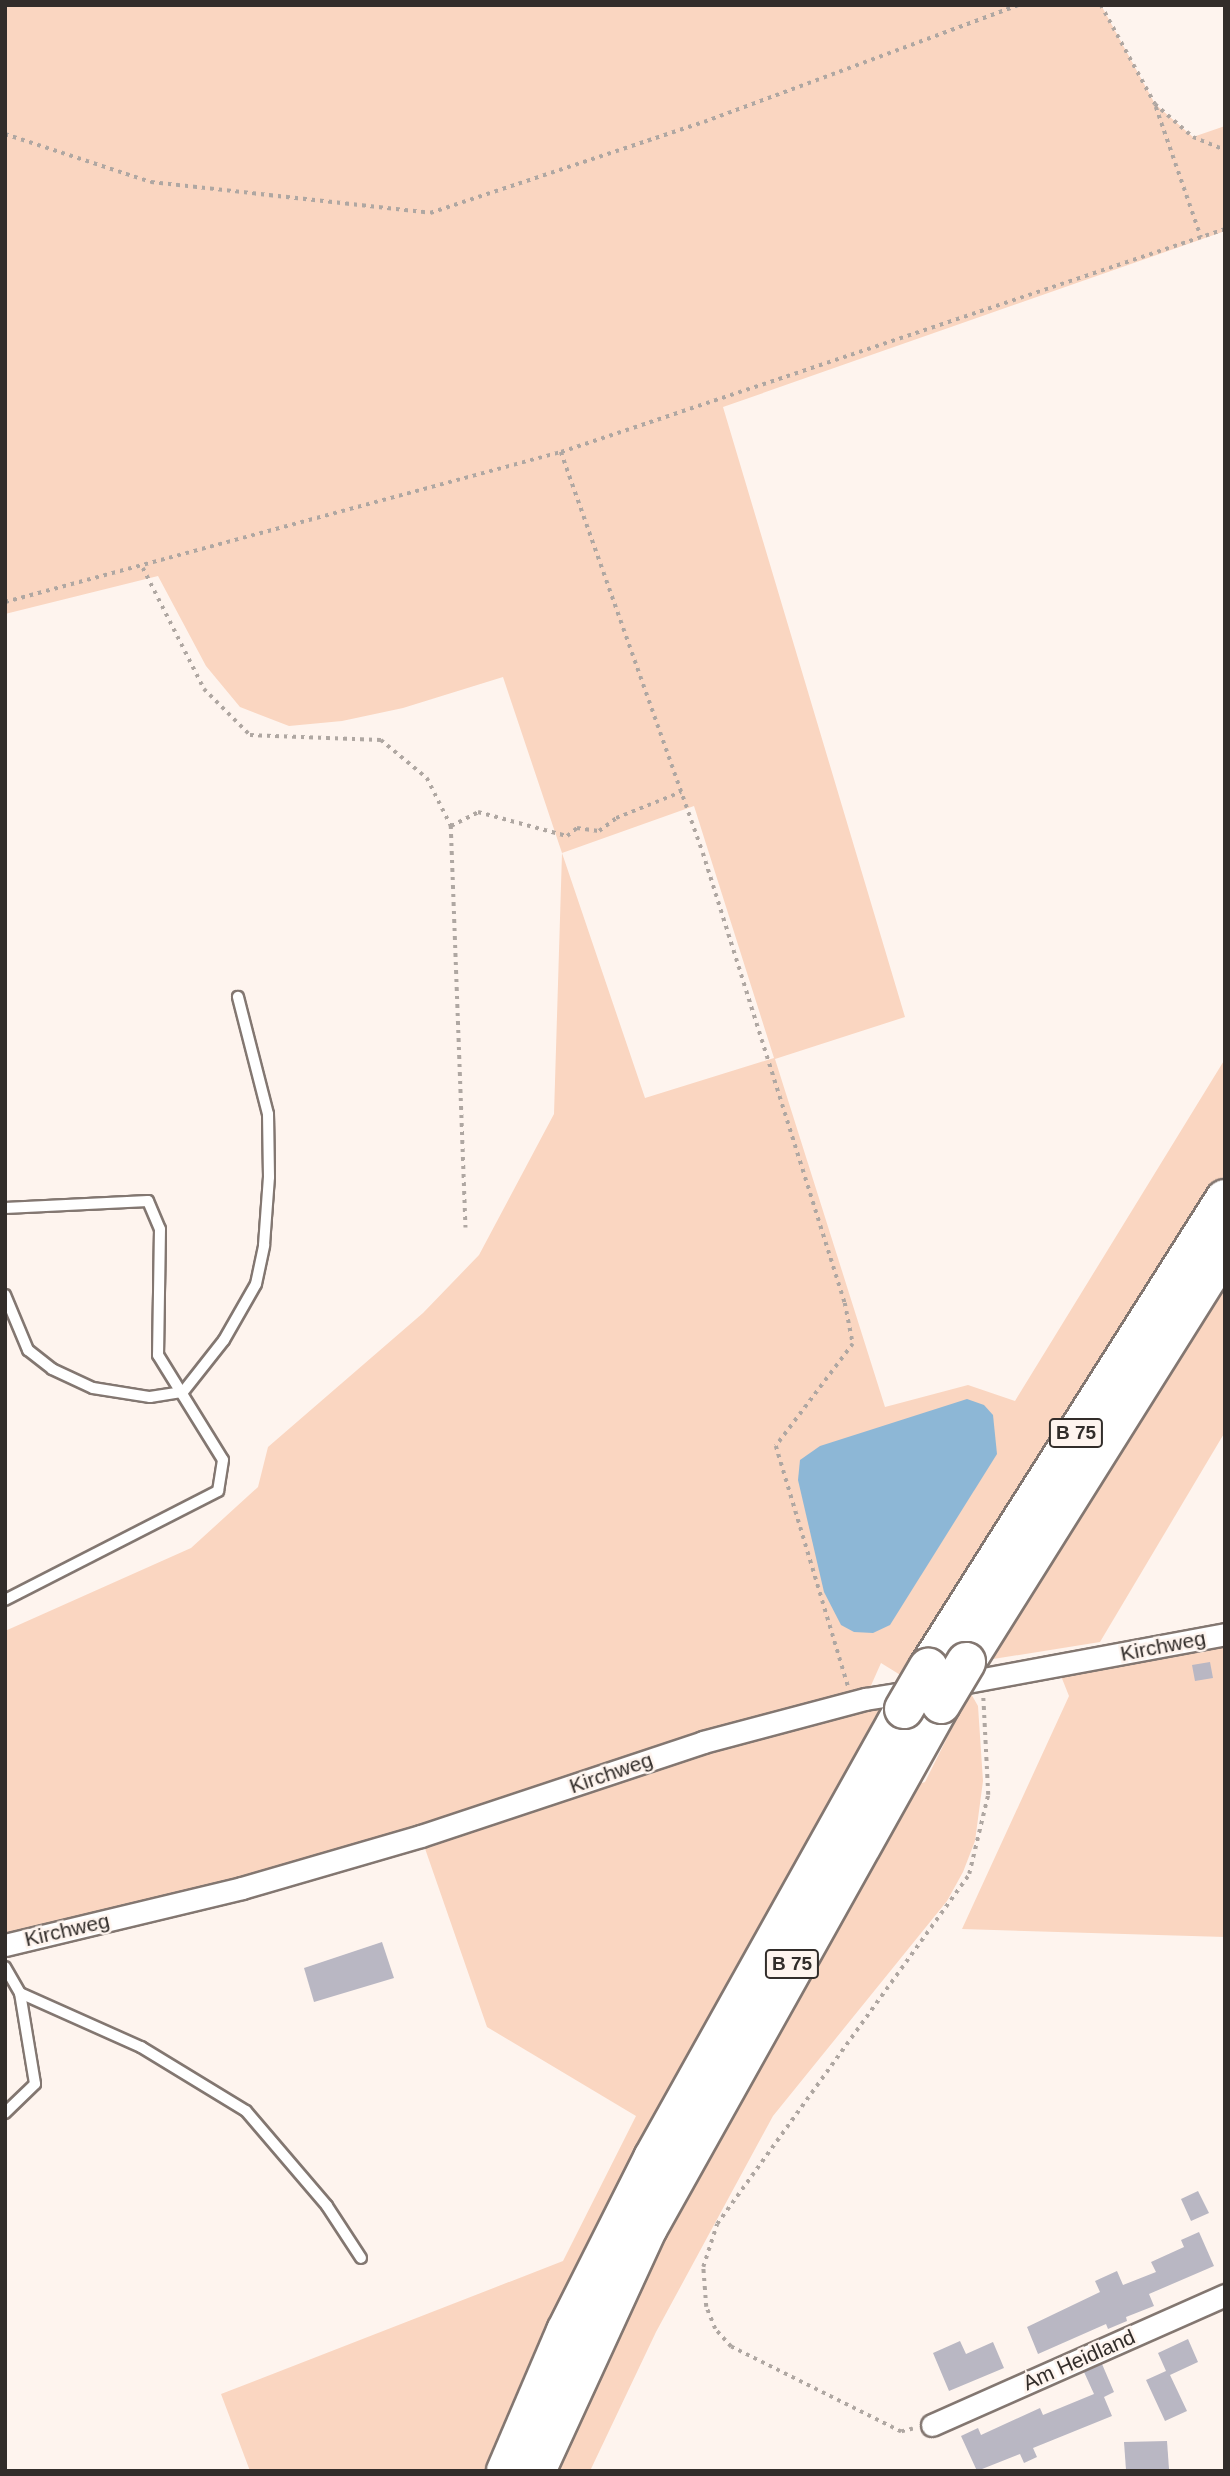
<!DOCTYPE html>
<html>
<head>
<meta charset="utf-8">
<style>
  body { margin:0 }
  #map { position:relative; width:1230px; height:2476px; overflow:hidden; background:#fef4ee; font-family:Helvetica,sans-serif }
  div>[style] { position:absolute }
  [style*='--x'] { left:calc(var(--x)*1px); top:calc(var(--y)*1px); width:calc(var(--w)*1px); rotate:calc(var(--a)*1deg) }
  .green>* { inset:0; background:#fad6c1 }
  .water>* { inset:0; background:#8db7d6 }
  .building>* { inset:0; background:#b9b7c3 }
  .path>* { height:3.5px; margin-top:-1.75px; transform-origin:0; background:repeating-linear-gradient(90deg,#afa7a2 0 3.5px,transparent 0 8.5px) }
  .roads { filter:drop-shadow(2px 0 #837771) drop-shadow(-2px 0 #837771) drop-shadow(0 2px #837771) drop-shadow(0 -2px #837771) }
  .lane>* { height:10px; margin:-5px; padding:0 5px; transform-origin:5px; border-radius:5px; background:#fff }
  .street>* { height:21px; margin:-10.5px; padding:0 10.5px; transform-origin:10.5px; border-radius:10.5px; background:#fff }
  .highway>* { height:38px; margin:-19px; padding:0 19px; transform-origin:19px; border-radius:19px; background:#fff }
  .bridges { filter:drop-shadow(2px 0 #837771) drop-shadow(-2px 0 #837771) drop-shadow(0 2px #837771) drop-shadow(0 -2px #837771) }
  .highway-bridge>* { height:38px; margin:-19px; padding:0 19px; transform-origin:19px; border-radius:19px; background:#fff }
  span { translate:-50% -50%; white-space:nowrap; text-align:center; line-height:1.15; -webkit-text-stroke:5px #fef4ee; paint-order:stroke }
  .shield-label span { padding:2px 5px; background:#fef4ee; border:2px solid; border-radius:5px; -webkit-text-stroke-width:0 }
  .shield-label { font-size:19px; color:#322d2a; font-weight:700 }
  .street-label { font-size:21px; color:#322d2a }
  .frame { position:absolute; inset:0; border:7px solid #322d2a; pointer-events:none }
</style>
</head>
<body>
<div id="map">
  <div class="green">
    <i style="clip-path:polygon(evenodd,5px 5px,1101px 5px,1155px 104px,1193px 137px,1225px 126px,1225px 231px,723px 407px,905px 1017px,775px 1059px,885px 1407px,968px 1385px,1015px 1401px,1225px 1059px,1225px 1174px,902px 1676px,881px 1663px,865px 1699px,844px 1711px,888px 1705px,495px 2471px,250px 2471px,221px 2394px,563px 2261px,636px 2116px,487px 2027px,421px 1837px,5px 1945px,5px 1631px,191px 1548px,258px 1487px,268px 1447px,423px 1313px,479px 1255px,554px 1114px,562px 853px,503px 677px,403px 708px,342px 721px,289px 726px,240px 707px,206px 666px,158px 576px,5px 614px,5px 5px,694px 806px,774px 1058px,645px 1098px,562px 853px,694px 806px)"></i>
    <i style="clip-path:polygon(1225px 1268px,1225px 1432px,1100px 1642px,987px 1660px)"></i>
    <i style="clip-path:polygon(1225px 1634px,1225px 1937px,962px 1929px,1069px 1696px,1057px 1666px)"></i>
    <i style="clip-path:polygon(970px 1692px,978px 1706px,983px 1781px,975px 1841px,963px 1872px,947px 1901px,773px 2116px,656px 2332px,590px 2471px,549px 2471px,647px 2256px,905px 1788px,925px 1782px)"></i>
  </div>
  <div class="water">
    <i style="clip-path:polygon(967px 1399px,984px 1405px,993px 1415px,997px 1454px,890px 1625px,873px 1633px,854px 1632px,841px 1625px,824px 1592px,798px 1480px,800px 1460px,820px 1446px)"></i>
  </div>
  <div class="building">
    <i style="clip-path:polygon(1210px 1662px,1213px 1678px,1195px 1681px,1192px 1665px)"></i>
    <i style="clip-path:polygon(382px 1942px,394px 1978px,314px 2002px,304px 1968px)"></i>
    <i style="clip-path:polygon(1198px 2191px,1209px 2213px,1191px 2221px,1181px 2199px)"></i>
    <i style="clip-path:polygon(1199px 2232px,1214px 2266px,1149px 2294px,1154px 2306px,1126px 2317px,1127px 2321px,1108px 2329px,1106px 2324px,1038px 2354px,1027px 2327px,1100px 2292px,1095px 2281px,1117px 2271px,1123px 2285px,1156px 2272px,1151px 2262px,1184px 2247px,1181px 2240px)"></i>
    <i style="clip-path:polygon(1188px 2339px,1198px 2362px,1170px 2375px,1187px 2411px,1165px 2421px,1146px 2380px,1166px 2371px,1158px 2353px)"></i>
    <i style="clip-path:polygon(960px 2341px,966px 2354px,993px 2342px,1004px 2368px,949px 2391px,933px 2353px)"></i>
    <i style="clip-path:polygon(1102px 2364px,1114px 2392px,1104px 2397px,1112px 2416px,1033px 2448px,1037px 2457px,1024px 2463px,1020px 2454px,977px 2471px,961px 2436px,978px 2428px,981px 2435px,1040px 2408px,1043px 2415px,1094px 2394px,1084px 2372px)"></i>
    <i style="clip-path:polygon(1167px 2441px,1169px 2469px,1126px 2470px,1124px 2442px)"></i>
  </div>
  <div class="path">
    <i style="--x:1101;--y:5;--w:113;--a:61.4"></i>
    <i style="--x:1155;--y:104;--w:50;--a:41"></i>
    <i style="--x:1193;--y:137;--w:35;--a:22"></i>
    <i style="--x:1156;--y:107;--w:138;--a:70.9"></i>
    <i style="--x:5;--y:134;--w:154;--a:18.2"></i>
    <i style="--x:151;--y:182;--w:281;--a:6.3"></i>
    <i style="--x:430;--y:213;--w:289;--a:-18.4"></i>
    <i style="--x:704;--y:122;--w:336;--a:-20.4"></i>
    <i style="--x:561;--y:452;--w:425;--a:70.5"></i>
    <i style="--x:703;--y:853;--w:472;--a:72.5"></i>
    <i style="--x:845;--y:1303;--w:42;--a:79"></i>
    <i style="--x:853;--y:1344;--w:128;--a:127"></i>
    <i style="--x:776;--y:1446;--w:251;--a:73.3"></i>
    <i style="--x:143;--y:568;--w:136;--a:63.2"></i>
    <i style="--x:204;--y:689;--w:65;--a:45"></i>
    <i style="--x:250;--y:735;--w:131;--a:2.2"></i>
    <i style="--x:381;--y:740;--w:60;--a:39.6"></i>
    <i style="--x:427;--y:778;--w:54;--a:63.4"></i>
    <i style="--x:451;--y:826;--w:402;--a:87.9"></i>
    <i style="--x:5;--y:602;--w:576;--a:-15.1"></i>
    <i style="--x:561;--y:452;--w:700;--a:-18.56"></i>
    <i style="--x:451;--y:826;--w:30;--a:-27"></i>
    <i style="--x:478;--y:812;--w:92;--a:15.1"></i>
    <i style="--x:567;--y:836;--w:13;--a:-39"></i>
    <i style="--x:577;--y:828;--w:22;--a:8"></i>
    <i style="--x:599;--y:831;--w:21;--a:-37"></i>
    <i style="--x:616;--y:818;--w:70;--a:-21.8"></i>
    <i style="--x:913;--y:2429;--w:12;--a:166"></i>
    <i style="--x:901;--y:2432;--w:190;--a:-153.4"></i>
    <i style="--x:731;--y:2347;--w:24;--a:-132"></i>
    <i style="--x:715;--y:2329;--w:24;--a:-112"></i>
    <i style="--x:706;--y:2307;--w:40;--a:-94.3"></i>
    <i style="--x:703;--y:2267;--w:45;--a:-72"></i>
    <i style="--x:717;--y:2224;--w:431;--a:-54.2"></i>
    <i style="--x:969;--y:1874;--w:81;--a:-76.5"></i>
    <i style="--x:988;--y:1795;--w:98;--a:-92.9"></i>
  </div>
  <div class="roads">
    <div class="lane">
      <i style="--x:5;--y:1208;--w:143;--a:-2.8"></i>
      <i style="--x:148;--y:1201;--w:30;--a:67"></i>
      <i style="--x:160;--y:1229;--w:126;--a:90.9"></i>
      <i style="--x:158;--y:1355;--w:123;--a:58.2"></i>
      <i style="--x:223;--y:1460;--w:31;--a:99"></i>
      <i style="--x:218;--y:1491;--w:239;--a:152.9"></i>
      <i style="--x:5;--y:1295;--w:60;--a:67.3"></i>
      <i style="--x:28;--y:1350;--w:31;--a:38"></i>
      <i style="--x:52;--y:1369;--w:45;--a:24.9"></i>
      <i style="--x:93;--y:1388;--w:58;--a:9"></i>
      <i style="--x:150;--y:1397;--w:33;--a:-9"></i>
      <i style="--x:183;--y:1392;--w:66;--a:-51.7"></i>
      <i style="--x:224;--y:1340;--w:64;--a:-60.3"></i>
      <i style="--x:256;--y:1284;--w:40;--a:-78"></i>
      <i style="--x:264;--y:1245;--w:68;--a:-85.8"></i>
      <i style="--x:269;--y:1177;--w:63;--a:-90.9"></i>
      <i style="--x:268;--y:1114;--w:121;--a:-104.4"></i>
      <i style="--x:5;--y:1967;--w:30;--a:60"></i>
      <i style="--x:20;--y:1993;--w:92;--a:80.6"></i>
      <i style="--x:35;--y:2084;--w:42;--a:136"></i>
      <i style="--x:20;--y:1993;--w:133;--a:24.1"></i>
      <i style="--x:141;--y:2047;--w:123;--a:31.4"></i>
      <i style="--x:246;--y:2111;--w:125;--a:49.5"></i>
      <i style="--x:327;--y:2206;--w:62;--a:56.8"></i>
    </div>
    <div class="street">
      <i style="--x:951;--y:1685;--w:279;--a:-10.5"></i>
      <i style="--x:5;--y:1945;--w:244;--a:-13.5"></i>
      <i style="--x:242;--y:1888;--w:186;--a:-16.2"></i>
      <i style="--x:421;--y:1836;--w:297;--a:-18.4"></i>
      <i style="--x:703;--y:1742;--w:168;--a:-14.9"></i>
      <i style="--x:865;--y:1699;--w:52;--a:-8.9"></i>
      <i style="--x:932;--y:2425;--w:321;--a:-23.9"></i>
    </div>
    <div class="highway">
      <i style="--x:966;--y:1662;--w:487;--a:-57.9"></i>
      <i style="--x:928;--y:1668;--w:555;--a:-57.66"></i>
      <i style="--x:506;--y:2471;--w:152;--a:-66.8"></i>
      <i style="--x:566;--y:2331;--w:194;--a:-63.3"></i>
      <i style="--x:653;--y:2158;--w:514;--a:-60.79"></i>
      <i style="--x:536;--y:2471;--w:268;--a:-65.3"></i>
      <i style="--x:648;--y:2228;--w:600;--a:-60.79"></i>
    </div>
  </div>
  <div class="bridges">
    <div class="highway-bridge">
      <i style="--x:941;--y:1704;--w:49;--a:-59.2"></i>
      <i style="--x:904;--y:1709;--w:48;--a:-59.7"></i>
    </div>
  </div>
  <div class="shield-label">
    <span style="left:1076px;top:1433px">B 75</span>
    <span style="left:792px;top:1964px">B 75</span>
  </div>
  <div class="street-label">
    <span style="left:1163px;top:1646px;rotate:-11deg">Kirchweg</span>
    <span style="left:611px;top:1773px;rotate:-19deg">Kirchweg</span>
    <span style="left:67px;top:1930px;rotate:-13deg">Kirchweg</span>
    <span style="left:1079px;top:2360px;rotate:-24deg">Am Heidland</span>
  </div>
  <div class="frame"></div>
</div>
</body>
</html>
